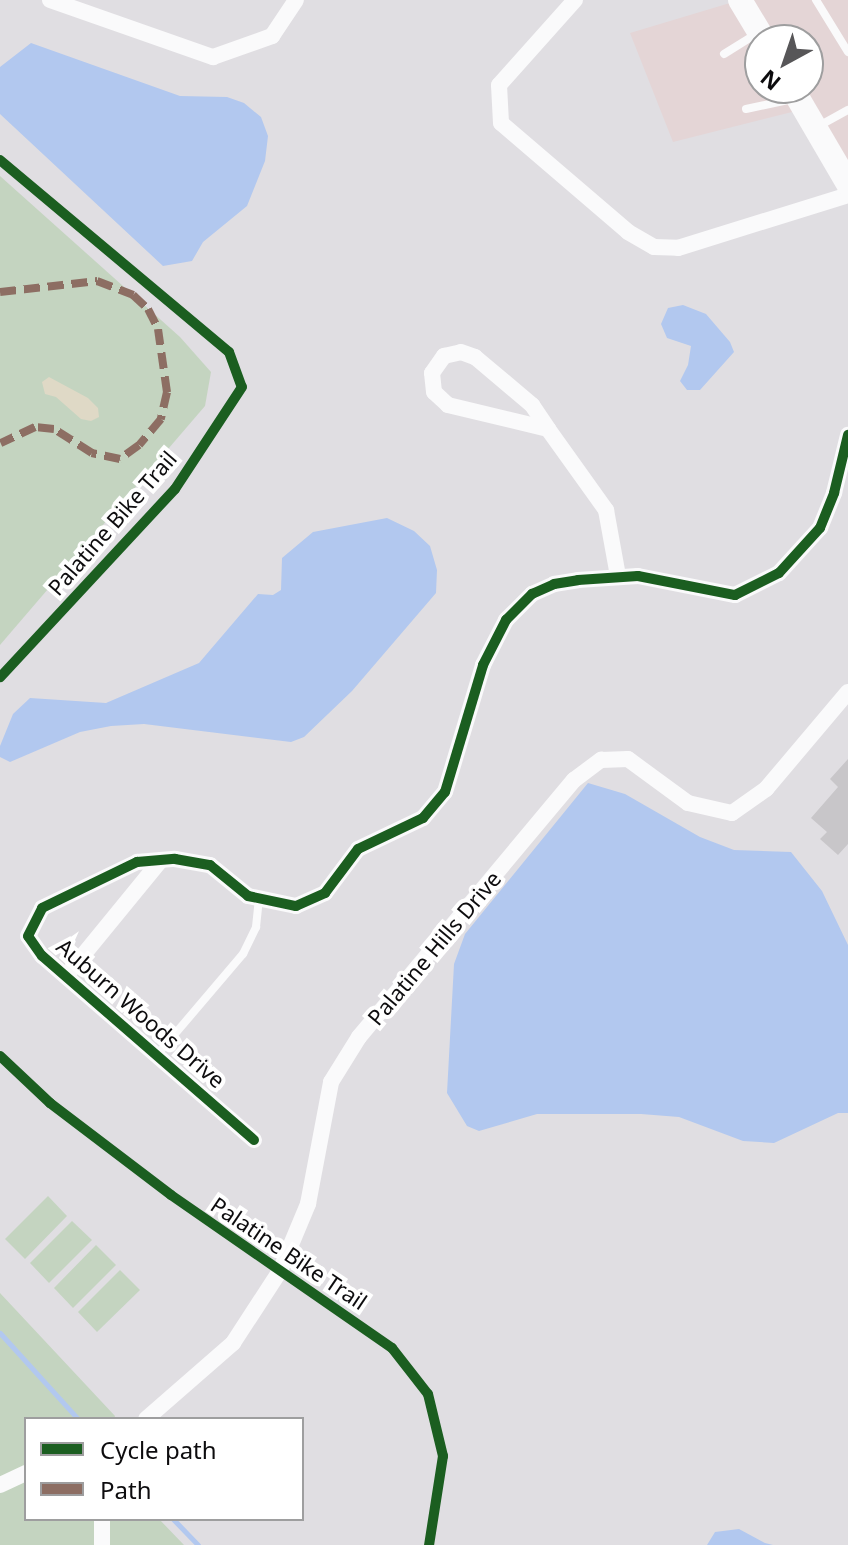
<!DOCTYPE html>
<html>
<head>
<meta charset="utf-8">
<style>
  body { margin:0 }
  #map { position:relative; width:848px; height:1545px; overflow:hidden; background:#e0dee2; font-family:"Noto Sans",sans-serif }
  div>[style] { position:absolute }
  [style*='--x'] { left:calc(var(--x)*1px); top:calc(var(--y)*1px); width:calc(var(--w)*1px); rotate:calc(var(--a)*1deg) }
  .commercial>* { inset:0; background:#e4d5d6 }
  .green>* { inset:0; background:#c4d4c0 }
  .sand>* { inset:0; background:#dfd9c6 }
  .water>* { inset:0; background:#b2c8ef }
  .stream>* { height:5px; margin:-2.5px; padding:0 2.5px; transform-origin:2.5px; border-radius:2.5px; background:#b2c8ef }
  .building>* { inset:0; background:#c8c6c9 }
  .lane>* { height:8px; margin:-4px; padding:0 4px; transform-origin:4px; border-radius:4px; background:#fafafb }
  .street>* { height:16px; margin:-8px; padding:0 8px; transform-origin:8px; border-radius:8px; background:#fafafb }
  .primary>* { height:24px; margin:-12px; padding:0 12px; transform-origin:12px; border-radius:12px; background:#fafafb }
  .quiet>* { height:8px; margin-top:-4px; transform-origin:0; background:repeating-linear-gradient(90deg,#8d6e63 0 16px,transparent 0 24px) }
  .cycleway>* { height:10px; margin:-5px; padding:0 5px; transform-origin:5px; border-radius:5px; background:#1b5e20 }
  span { translate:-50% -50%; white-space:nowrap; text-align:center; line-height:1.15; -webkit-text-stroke:8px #fff; paint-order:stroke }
  .street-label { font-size:22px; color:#0d0c0e }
  .legend { position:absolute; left:24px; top:1417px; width:280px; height:104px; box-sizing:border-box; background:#fff; border:2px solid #9e9e9f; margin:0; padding:10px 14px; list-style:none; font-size:24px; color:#0d0c0e }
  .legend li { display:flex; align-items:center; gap:16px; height:40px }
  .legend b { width:40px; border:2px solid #9e9e9f }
  .north { position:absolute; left:744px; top:24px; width:80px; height:80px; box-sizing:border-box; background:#fff; border:2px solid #9e9e9f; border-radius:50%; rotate:220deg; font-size:22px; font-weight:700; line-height:32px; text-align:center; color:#0d0c0e }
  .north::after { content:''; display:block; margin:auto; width:28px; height:36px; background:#575658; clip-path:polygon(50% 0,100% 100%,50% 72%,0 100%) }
</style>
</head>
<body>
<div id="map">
  <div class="commercial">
    <i style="clip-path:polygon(evenodd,740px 0,848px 0,848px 184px,804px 109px,673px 142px,630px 33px,740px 0,760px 40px,808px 40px,808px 88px,760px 88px,760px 40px)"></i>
  </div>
  <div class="green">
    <i style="clip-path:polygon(0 176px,180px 337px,211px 372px,205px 406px,0 645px)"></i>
    <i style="clip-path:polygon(48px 1196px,67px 1216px,25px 1259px,5px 1239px)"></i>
    <i style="clip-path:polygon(72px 1221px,92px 1240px,49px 1283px,30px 1263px)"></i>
    <i style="clip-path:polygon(96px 1245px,116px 1265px,73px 1308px,54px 1288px)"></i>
    <i style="clip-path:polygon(120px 1270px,140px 1290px,97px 1332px,78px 1312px)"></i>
    <i style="clip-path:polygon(0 1293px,115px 1416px,114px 1419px,26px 1419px,26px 1519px,159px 1519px,184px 1545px,0 1545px)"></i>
  </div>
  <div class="sand">
    <i style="clip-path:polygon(49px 377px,88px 398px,98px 408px,99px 417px,91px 421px,81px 419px,56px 397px,45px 394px,42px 382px)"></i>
  </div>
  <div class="water">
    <i style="clip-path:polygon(31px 43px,180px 96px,227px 97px,244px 103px,261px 117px,268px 136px,265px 161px,247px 206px,203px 242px,192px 261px,163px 266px,0 114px,0 67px)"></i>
    <i style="clip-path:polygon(683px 305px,706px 314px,730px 342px,734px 352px,700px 390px,687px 390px,680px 381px,688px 365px,691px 346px,667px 338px,661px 324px,668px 308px)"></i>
    <i style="clip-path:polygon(387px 518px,414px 531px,430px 546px,437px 570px,436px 593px,352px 691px,304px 737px,291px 742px,144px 724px,111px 726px,80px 732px,10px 762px,0 757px,0 746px,13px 714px,30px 698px,106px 703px,199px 663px,258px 594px,273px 595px,281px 590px,282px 558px,313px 532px)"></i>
    <i style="clip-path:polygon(588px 783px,625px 794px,700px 837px,734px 850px,791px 852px,822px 891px,848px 945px,848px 1113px,838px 1113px,774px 1143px,743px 1141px,679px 1117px,641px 1114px,537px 1114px,479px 1131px,467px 1126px,447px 1093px,454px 964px,465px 934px)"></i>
    <i style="clip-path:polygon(739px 1529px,765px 1543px,773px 1545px,707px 1545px,715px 1532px)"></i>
  </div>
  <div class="stream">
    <i style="--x:0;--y:1333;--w:116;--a:47.8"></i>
    <i style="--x:173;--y:1519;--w:36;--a:46"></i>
  </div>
  <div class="building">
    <i style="clip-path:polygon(848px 759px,848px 844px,838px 855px,820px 839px,827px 832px,811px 818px,838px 787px,830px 779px)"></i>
  </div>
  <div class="lane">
    <i style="--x:816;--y:0;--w:61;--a:58.4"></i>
    <i style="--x:724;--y:54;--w:39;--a:-32"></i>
    <i style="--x:746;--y:109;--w:48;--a:-12"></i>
    <i style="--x:817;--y:127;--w:35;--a:-29"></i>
    <i style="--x:157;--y:1055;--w:133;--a:-49.6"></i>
    <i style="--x:243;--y:954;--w:30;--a:-64"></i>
    <i style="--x:256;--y:927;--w:28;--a:-84"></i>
  </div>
  <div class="street">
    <i style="--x:50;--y:0;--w:173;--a:19.3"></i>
    <i style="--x:213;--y:57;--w:63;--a:-19.6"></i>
    <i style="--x:272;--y:36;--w:43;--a:-56.3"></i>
    <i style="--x:575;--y:0;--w:114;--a:131.8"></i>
    <i style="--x:499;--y:85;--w:38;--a:87"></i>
    <i style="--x:501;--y:123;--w:167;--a:40.6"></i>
    <i style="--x:628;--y:232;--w:30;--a:30"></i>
    <i style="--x:654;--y:247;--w:24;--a:2"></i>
    <i style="--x:678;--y:248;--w:178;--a:-17.3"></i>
    <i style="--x:548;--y:429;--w:103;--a:-166.5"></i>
    <i style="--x:448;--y:405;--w:19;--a:-137"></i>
    <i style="--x:434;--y:392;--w:19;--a:-96"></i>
    <i style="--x:432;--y:373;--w:21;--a:-55"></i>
    <i style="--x:444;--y:356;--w:17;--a:-13"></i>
    <i style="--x:461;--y:352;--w:15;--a:20"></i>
    <i style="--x:475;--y:357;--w:75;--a:40.1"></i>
    <i style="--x:532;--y:405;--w:29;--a:56"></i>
    <i style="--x:548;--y:429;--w:100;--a:54.4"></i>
    <i style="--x:606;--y:510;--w:67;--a:79.7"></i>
    <i style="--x:66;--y:976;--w:150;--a:-50.7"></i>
    <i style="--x:254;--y:1140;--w:281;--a:-139"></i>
    <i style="--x:42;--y:956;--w:24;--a:-125"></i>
    <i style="--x:28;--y:936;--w:31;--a:-63"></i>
    <i style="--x:42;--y:908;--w:106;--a:-25.8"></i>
    <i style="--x:137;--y:862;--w:38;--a:-5"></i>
    <i style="--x:175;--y:859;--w:36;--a:10"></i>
    <i style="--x:210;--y:865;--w:49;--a:39.2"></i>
    <i style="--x:248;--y:896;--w:49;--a:11.8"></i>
    <i style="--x:296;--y:906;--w:32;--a:-24"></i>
    <i style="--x:325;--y:893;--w:55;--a:-53.1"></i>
    <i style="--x:358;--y:849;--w:72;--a:-25.5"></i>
    <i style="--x:423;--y:818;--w:34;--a:-50"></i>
    <i style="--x:445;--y:792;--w:133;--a:-73.3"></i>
    <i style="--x:483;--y:665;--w:51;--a:-62.9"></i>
    <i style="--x:506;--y:620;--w:37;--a:-45"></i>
    <i style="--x:532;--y:594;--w:24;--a:-24"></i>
    <i style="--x:554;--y:584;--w:24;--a:-9"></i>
    <i style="--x:578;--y:580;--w:60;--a:-3.8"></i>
    <i style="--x:638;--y:576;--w:99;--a:11.1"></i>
    <i style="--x:735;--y:595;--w:49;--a:-26.6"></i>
    <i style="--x:779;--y:573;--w:61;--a:-47.7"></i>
    <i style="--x:820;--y:528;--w:38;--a:-68"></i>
    <i style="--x:834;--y:493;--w:60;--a:-76.4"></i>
    <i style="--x:146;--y:1419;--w:116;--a:-41.1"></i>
    <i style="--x:233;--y:1343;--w:86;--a:-56.9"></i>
    <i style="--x:280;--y:1271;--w:73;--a:-67.3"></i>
    <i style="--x:308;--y:1204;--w:124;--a:-79.3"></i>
    <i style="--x:331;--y:1082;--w:53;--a:-58.1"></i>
    <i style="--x:359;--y:1037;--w:335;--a:-50.1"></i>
    <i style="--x:574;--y:780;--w:34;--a:-37"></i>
    <i style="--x:601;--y:760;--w:27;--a:-2"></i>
    <i style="--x:628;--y:759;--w:74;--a:36.3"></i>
    <i style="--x:688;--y:803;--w:45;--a:12.8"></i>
    <i style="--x:732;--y:813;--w:42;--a:-35.2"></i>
    <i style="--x:766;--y:789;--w:127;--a:-49.8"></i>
    <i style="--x:0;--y:1485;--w:29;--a:-25"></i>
    <i style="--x:102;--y:1545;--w:26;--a:-90"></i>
  </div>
  <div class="primary">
    <i style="--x:740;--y:0;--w:47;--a:59"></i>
    <i style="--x:792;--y:88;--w:111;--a:59.7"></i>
  </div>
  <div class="quiet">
    <i style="--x:0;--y:292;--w:98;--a:-6.5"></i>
    <i style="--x:97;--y:281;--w:39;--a:21"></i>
    <i style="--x:133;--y:295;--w:21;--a:43"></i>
    <i style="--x:148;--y:309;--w:22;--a:63"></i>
    <i style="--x:158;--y:329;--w:64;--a:81.9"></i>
    <i style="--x:167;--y:392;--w:28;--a:103"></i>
    <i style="--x:161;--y:419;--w:34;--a:130"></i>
    <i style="--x:139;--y:445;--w:24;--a:144"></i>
    <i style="--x:120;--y:459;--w:29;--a:-168"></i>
    <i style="--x:92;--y:453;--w:45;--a:-147.7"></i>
    <i style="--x:54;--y:429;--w:19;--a:-174"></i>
    <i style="--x:35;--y:427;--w:38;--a:155"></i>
  </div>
  <div class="cycleway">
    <i style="--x:0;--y:160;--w:299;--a:40"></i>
    <i style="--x:229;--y:352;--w:37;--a:70"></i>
    <i style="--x:242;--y:387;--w:122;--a:123.3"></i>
    <i style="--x:175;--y:489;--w:257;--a:132.9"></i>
    <i style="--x:0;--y:1056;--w:69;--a:43.2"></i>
    <i style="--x:50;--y:1103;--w:152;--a:37.2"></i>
    <i style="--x:171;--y:1195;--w:269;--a:34.7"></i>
    <i style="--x:392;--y:1348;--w:58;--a:52"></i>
    <i style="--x:428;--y:1394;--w:64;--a:76.4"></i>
    <i style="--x:443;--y:1456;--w:90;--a:98.9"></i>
    <i style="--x:254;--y:1140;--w:281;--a:-139"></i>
    <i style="--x:42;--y:956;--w:24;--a:-125"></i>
    <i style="--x:28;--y:936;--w:31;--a:-63"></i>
    <i style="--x:42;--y:908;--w:106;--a:-25.8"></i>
    <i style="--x:137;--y:862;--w:38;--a:-5"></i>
    <i style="--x:175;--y:859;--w:36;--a:10"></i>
    <i style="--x:210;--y:865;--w:49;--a:39.2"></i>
    <i style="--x:248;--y:896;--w:49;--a:11.8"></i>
    <i style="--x:296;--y:906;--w:32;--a:-24"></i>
    <i style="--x:325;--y:893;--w:55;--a:-53.1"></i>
    <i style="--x:358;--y:849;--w:72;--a:-25.5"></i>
    <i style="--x:423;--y:818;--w:34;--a:-50"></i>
    <i style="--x:445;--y:792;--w:133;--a:-73.3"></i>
    <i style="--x:483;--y:665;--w:51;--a:-62.9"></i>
    <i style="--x:506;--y:620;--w:37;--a:-45"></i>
    <i style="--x:532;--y:594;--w:24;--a:-24"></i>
    <i style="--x:554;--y:584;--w:24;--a:-9"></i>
    <i style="--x:578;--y:580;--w:60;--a:-3.8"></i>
    <i style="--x:638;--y:576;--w:99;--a:11.1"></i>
    <i style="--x:735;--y:595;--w:49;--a:-26.6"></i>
    <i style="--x:779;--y:573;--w:61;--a:-47.7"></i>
    <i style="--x:820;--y:528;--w:38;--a:-68"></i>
    <i style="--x:834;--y:493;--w:60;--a:-76.4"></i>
  </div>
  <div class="street-label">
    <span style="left:112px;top:523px;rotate:-49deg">Palatine Bike Trail</span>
    <span style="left:434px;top:948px;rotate:-50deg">Palatine Hills Drive</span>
    <span style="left:141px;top:1013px;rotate:41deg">Auburn Woods Drive</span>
    <span style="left:289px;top:1253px;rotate:34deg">Palatine Bike Trail</span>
  </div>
  <ul class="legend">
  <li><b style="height:10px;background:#1b5e20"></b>Cycle path</li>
  <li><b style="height:10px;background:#8d6e63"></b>Path</li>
  </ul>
  <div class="north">N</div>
</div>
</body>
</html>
